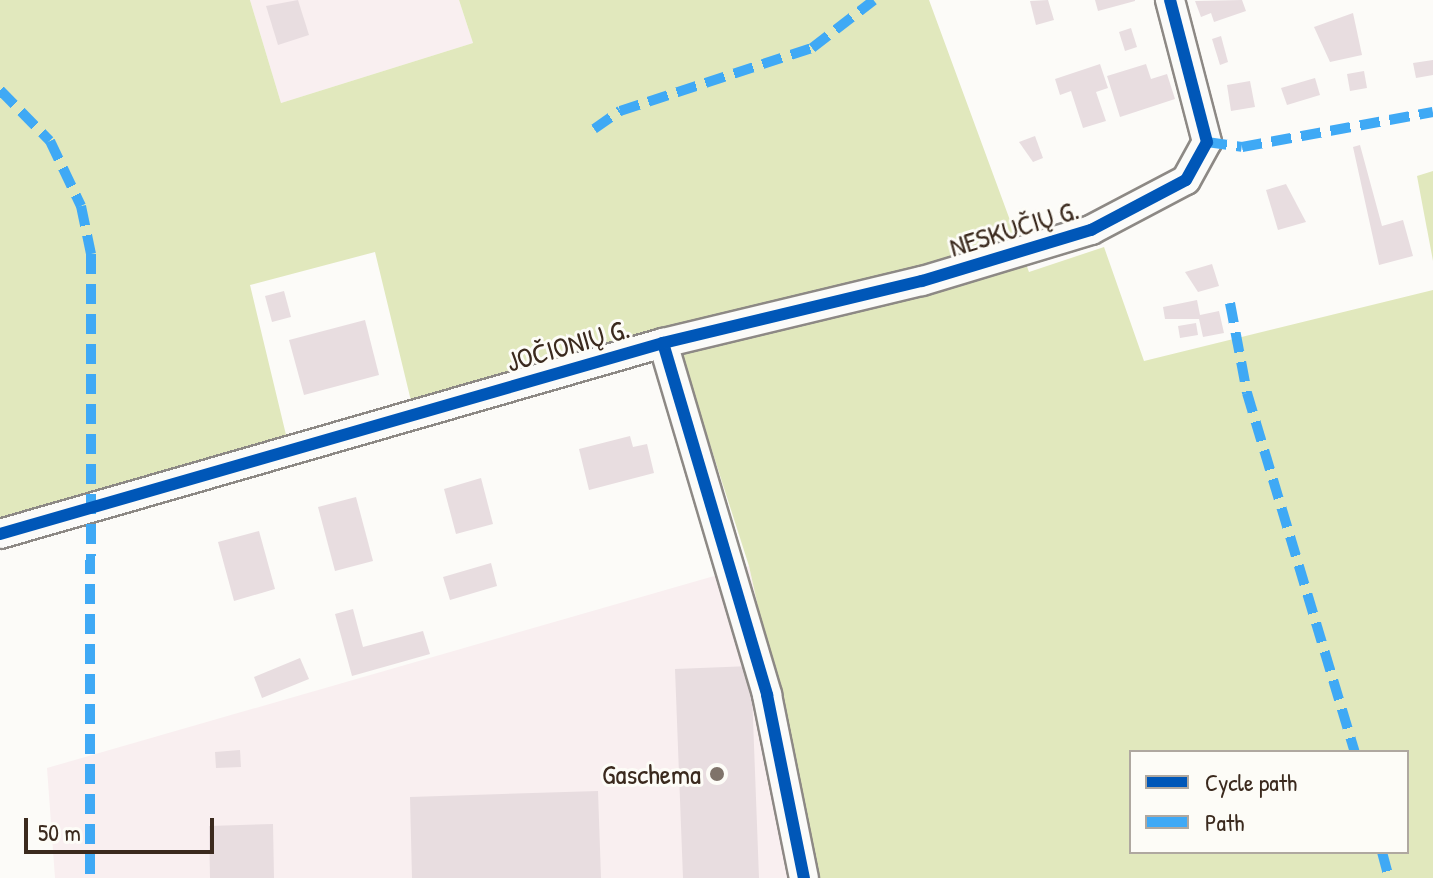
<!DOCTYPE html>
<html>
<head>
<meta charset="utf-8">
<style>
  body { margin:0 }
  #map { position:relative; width:1433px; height:878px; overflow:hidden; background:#fcfbf8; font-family:"Patrick Hand",sans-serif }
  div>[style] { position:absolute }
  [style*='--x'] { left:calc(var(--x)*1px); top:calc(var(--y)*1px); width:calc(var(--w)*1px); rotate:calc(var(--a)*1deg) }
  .built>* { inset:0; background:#f9eff0 }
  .green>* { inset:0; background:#e1e8bd }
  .building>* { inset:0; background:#e8dde0 }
  .roads { filter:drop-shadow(2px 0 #8d8985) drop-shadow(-2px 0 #8d8985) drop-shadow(0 2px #8d8985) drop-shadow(0 -2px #8d8985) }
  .minor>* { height:28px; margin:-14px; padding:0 14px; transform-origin:14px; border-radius:14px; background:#fbfbf9 }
  .quiet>* { height:10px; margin-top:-5px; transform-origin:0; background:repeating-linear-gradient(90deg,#3fa9f5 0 20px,transparent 0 30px) }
  .cycleway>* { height:12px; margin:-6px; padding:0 6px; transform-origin:6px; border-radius:6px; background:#0057b8 }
  .dots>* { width:22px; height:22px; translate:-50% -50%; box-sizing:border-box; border:4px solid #fdfcf7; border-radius:50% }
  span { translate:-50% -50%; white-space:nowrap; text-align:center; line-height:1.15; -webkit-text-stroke:6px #fdfcf7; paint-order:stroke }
  .street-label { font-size:28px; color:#3b2a1e }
  .poi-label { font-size:28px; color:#3b2a1e }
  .right { translate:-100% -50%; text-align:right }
  .legend { position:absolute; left:1129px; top:750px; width:280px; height:104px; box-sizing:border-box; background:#fdfcf7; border:2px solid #afa8a0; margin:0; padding:10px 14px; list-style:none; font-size:24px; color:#3b2a1e }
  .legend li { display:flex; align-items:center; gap:16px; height:40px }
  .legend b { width:40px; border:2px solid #afa8a0 }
  .scale { position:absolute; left:24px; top:818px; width:190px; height:36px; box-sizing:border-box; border:4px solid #3b2a1e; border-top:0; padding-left:10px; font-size:24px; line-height:28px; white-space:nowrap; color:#3b2a1e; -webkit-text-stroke:6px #fdfcf7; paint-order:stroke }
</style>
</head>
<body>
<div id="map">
  <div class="built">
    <i style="clip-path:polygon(250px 0,459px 0,473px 43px,281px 103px)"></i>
    <i style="clip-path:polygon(749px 566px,818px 878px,55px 878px,47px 768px)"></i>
  </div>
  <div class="green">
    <i style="clip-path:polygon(evenodd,0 0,250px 0,281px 103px,473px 43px,459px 0,929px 0,1029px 272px,1104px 247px,1144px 361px,1433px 290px,1433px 878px,818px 878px,749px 566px,673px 329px,412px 405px,375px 252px,250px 285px,287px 439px,0 521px,0 0,1131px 752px,1407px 752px,1407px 852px,1131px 852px,1131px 752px)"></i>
    <i style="clip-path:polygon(1433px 171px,1433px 261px,1417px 176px)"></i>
  </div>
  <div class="building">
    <i style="clip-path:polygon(298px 0,309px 35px,278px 45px,266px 6px)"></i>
    <i style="clip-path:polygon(1048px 0,1054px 20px,1036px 25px,1030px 1px)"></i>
    <i style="clip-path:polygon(1095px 0,1135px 0,1135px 1px,1098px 11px)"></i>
    <i style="clip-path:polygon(1242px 0,1246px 11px,1214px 22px,1211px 13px,1201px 17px,1195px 1px)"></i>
    <i style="clip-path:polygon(1353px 13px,1362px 55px,1330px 62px,1314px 27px)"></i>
    <i style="clip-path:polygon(1131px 28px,1137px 47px,1125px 51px,1119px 32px)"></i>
    <i style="clip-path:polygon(1221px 36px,1228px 62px,1220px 65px,1212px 39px)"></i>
    <i style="clip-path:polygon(1433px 60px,1433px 75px,1416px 78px,1413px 63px)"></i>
    <i style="clip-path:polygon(1100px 64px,1108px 88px,1096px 92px,1106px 121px,1083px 128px,1071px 91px,1060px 95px,1055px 79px)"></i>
    <i style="clip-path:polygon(1146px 64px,1151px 79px,1167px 74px,1175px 99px,1120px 117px,1107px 76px)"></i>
    <i style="clip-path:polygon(1364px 71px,1367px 88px,1350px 91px,1347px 74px)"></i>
    <i style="clip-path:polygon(1315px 78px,1320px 95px,1287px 105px,1281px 88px)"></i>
    <i style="clip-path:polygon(1250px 81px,1255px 107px,1231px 111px,1227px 85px)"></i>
    <i style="clip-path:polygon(1035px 136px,1043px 158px,1033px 162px,1019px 142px)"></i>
    <i style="clip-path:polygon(1360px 145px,1382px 226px,1403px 220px,1413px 256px,1379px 265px,1353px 147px)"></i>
    <i style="clip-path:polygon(1286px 184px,1306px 222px,1278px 230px,1266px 190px)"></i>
    <i style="clip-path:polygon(1212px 264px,1219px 286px,1198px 292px,1185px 272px)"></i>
    <i style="clip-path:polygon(284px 291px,291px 317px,272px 322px,265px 296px)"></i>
    <i style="clip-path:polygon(1197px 300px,1200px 315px,1219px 311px,1224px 333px,1203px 337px,1199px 319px,1165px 319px,1163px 307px)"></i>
    <i style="clip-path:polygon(365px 320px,379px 375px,304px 395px,289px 340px)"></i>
    <i style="clip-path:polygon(1196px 323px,1198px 335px,1180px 338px,1178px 326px)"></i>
    <i style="clip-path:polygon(630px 436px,633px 447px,647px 444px,654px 473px,589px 490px,579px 449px)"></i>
    <i style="clip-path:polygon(481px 478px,493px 524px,456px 534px,444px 489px)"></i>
    <i style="clip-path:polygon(356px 497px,373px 561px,335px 571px,318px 507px)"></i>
    <i style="clip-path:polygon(259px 531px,275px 589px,234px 601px,218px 542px)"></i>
    <i style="clip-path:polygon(491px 563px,497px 586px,450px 600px,443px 577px)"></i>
    <i style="clip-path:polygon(353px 609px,363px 647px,423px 631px,430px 654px,352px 676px,335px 614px)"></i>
    <i style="clip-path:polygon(300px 658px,309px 679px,262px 698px,254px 677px)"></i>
    <i style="clip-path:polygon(751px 666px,759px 878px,683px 878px,675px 669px)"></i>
    <i style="clip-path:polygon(240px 750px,241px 767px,216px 768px,215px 752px)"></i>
    <i style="clip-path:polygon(598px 791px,601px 878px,412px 878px,410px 797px)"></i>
    <i style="clip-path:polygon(273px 824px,274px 878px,210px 878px,209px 826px)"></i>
  </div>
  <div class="roads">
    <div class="minor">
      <i style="--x:663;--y:343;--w:367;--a:73.5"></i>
      <i style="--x:767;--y:695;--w:187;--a:78.6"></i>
      <i style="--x:0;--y:534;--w:690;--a:-16.07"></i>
      <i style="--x:663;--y:343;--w:266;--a:-13.5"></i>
      <i style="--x:922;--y:281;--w:177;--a:-16.8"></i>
      <i style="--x:1091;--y:230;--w:107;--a:-27.8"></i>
      <i style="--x:1186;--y:180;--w:43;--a:-61.1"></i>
      <i style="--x:1207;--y:142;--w:147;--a:-104.6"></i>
    </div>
  </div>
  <div class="quiet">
    <i style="--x:0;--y:90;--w:71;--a:45.6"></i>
    <i style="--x:50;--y:141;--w:72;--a:64.5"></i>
    <i style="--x:81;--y:206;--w:49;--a:78.2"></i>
    <i style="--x:91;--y:254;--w:624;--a:90.09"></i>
    <i style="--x:594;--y:129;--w:32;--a:-35"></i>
    <i style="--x:620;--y:111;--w:202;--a:-18.2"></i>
    <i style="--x:812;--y:48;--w:78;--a:-37.7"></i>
    <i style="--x:1207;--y:142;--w:35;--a:8"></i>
    <i style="--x:1242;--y:147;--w:194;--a:-10.4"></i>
    <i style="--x:1230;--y:303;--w:92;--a:79.3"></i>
    <i style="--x:1247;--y:393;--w:375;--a:73.3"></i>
    <i style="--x:1382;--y:852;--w:27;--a:75"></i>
  </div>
  <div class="cycleway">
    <i style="--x:663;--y:343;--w:367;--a:73.5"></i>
    <i style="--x:767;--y:695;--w:187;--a:78.6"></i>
    <i style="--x:0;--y:534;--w:690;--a:-16.07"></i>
    <i style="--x:663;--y:343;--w:266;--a:-13.5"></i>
    <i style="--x:922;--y:281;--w:177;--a:-16.8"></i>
    <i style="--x:1091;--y:230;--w:107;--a:-27.8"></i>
    <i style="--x:1186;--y:180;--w:43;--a:-61.1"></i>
    <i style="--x:1207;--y:142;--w:147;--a:-104.6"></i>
  </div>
  <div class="dots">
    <i style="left:717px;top:774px;background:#7f736a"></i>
  </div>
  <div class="street-label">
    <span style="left:1014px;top:228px;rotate:-17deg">NESKUČIŲ G.</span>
    <span style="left:568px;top:345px;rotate:-16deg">JOČIONIŲ G.</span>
  </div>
  <div class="poi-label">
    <span class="right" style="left:701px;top:774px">Gaschema</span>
  </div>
  <ul class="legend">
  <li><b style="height:10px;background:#0057b8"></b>Cycle path</li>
  <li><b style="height:10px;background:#3fa9f5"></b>Path</li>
  </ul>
  <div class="scale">50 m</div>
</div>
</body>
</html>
